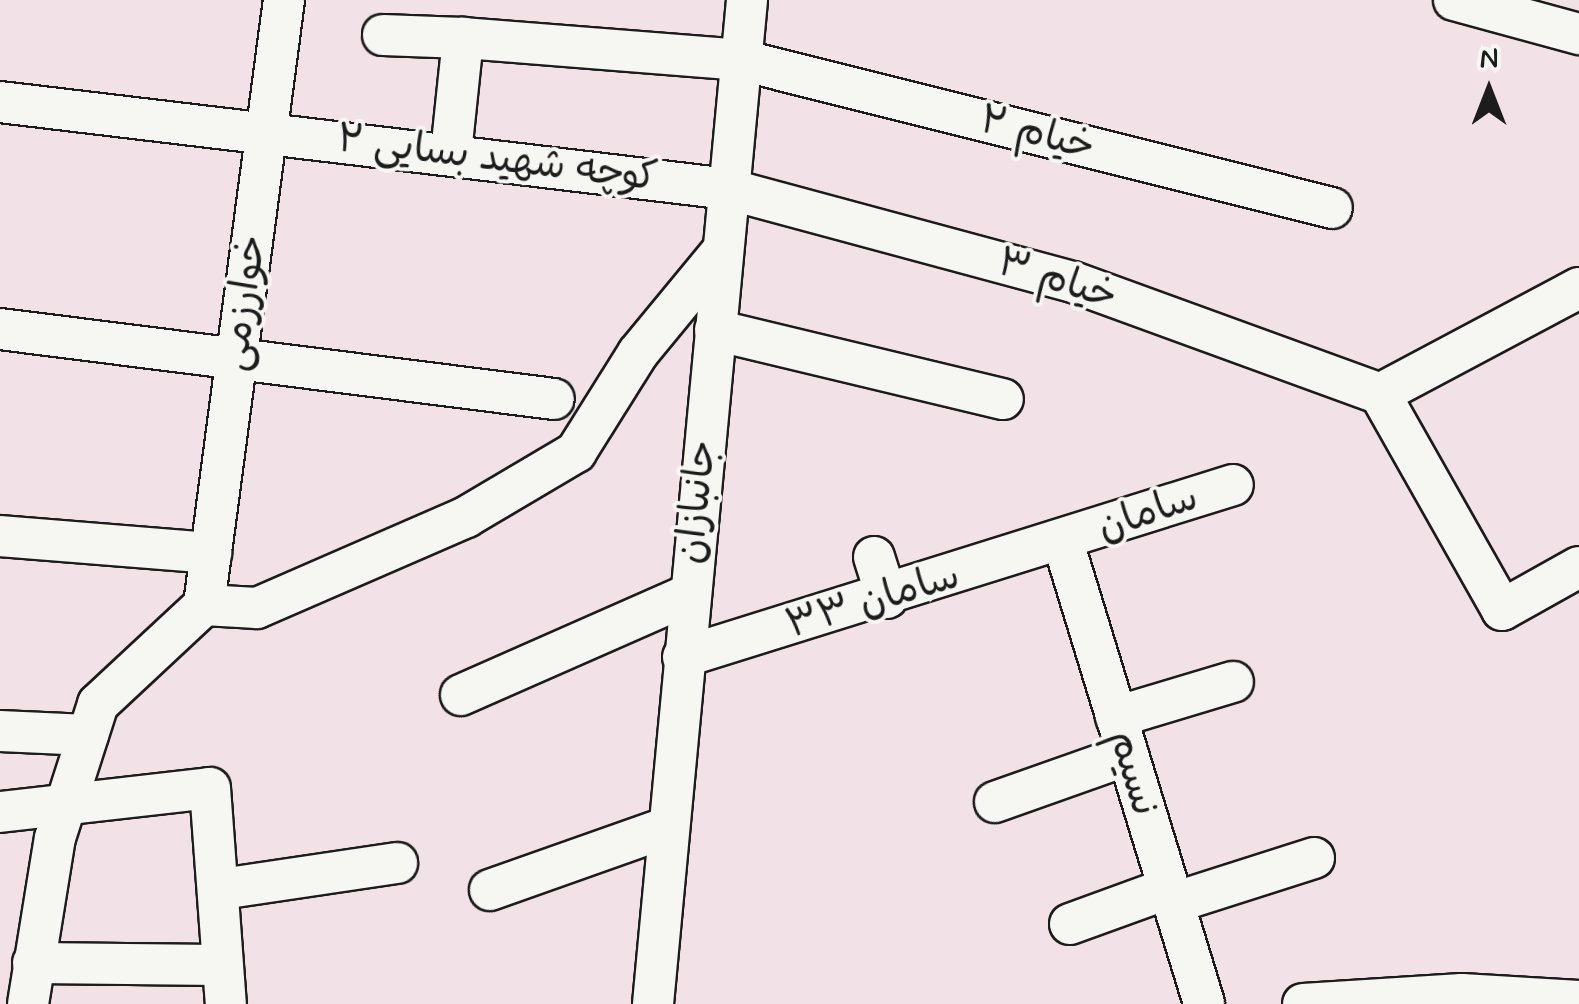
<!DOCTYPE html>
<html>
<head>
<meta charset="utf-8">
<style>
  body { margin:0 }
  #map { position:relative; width:1579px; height:1004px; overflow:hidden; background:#f2e1e6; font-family:Mynerve,"Playpen Sans Arabic",sans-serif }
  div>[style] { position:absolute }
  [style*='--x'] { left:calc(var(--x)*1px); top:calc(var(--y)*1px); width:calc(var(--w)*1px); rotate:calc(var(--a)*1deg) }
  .roads { filter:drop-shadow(2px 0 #1c1c1c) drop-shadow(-2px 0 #1c1c1c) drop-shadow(0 2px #1c1c1c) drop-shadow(0 -2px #1c1c1c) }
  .minor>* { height:40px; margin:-20px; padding:0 20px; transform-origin:20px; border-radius:20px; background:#f6f6f2 }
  span { translate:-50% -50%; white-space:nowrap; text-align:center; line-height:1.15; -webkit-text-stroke:8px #f6f6f2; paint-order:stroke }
  .street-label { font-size:40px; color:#1c1c1c }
  .north { position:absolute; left:1439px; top:40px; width:100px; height:100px; -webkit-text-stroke:8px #f6f6f2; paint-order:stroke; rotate:0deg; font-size:28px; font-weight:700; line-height:40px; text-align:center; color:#1c1c1c }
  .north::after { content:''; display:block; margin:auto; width:35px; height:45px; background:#1c1c1c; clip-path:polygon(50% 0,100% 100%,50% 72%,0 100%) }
</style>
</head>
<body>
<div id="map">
  <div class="roads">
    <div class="minor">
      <i style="--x:1454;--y:0;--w:130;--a:15.2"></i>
      <i style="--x:383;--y:35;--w:80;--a:2.1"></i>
      <i style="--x:0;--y:102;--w:733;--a:6.81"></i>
      <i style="--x:728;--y:189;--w:357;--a:15.1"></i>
      <i style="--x:1073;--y:282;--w:327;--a:20"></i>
      <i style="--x:451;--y:153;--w:116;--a:-84"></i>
      <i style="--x:463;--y:38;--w:279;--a:4.5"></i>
      <i style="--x:741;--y:60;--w:609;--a:14.06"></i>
      <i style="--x:1579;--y:288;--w:225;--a:152"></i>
      <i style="--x:1380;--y:394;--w:248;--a:60.5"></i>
      <i style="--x:1502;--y:610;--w:88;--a:-29.2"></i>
      <i style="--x:0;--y:329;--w:558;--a:7.2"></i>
      <i style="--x:715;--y:330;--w:296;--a:13.5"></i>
      <i style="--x:0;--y:536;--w:212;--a:4.6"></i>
      <i style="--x:1063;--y:542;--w:483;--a:73"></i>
      <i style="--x:874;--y:557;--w:43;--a:72.4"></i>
      <i style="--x:204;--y:605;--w:610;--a:-82.47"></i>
      <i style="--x:683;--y:657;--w:576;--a:-17.37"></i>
      <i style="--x:461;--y:695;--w:248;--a:-23.8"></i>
      <i style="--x:1116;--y:717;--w:122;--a:-16.7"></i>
      <i style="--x:0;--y:731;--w:88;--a:2.6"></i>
      <i style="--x:995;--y:802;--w:141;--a:-19.5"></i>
      <i style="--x:0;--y:812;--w:211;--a:-6.5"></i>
      <i style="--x:210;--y:788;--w:217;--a:85.8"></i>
      <i style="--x:221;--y:889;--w:178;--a:-8.4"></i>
      <i style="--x:490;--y:890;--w:189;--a:-19.5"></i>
      <i style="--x:1173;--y:903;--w:148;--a:-17.7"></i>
      <i style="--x:1070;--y:924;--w:105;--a:-20"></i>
      <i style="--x:33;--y:963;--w:188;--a:0.6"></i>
      <i style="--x:28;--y:1004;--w:168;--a:-80.8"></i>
      <i style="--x:55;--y:838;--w:141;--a:-72.2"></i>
      <i style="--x:98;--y:704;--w:145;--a:-43"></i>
      <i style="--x:204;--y:605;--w:53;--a:3.2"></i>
      <i style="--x:257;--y:608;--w:228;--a:-23.5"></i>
      <i style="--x:466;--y:517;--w:128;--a:-30.6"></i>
      <i style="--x:576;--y:452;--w:117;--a:-57.9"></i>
      <i style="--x:638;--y:353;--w:132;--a:-50.5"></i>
      <i style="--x:653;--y:1004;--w:1008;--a:-84.65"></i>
      <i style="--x:1303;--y:1004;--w:159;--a:-3.6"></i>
      <i style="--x:1462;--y:994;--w:117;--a:3.4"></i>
    </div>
  </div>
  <div class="street-label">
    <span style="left:1037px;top:134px;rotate:14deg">خیام ۲</span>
    <span style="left:497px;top:159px;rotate:7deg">کوچه شهید بسایی ۲</span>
    <span style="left:1057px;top:280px;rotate:17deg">۳ خیام</span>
    <span style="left:244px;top:303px;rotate:-82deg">خوارزمی</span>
    <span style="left:697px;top:502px;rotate:-84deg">جانبازان</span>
    <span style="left:1148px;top:513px;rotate:-19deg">سامان</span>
    <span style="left:873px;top:601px;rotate:-17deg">۳۳ سامان</span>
    <span style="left:1133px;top:773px;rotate:73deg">نسیم</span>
  </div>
  <div class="north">N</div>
</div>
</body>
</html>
